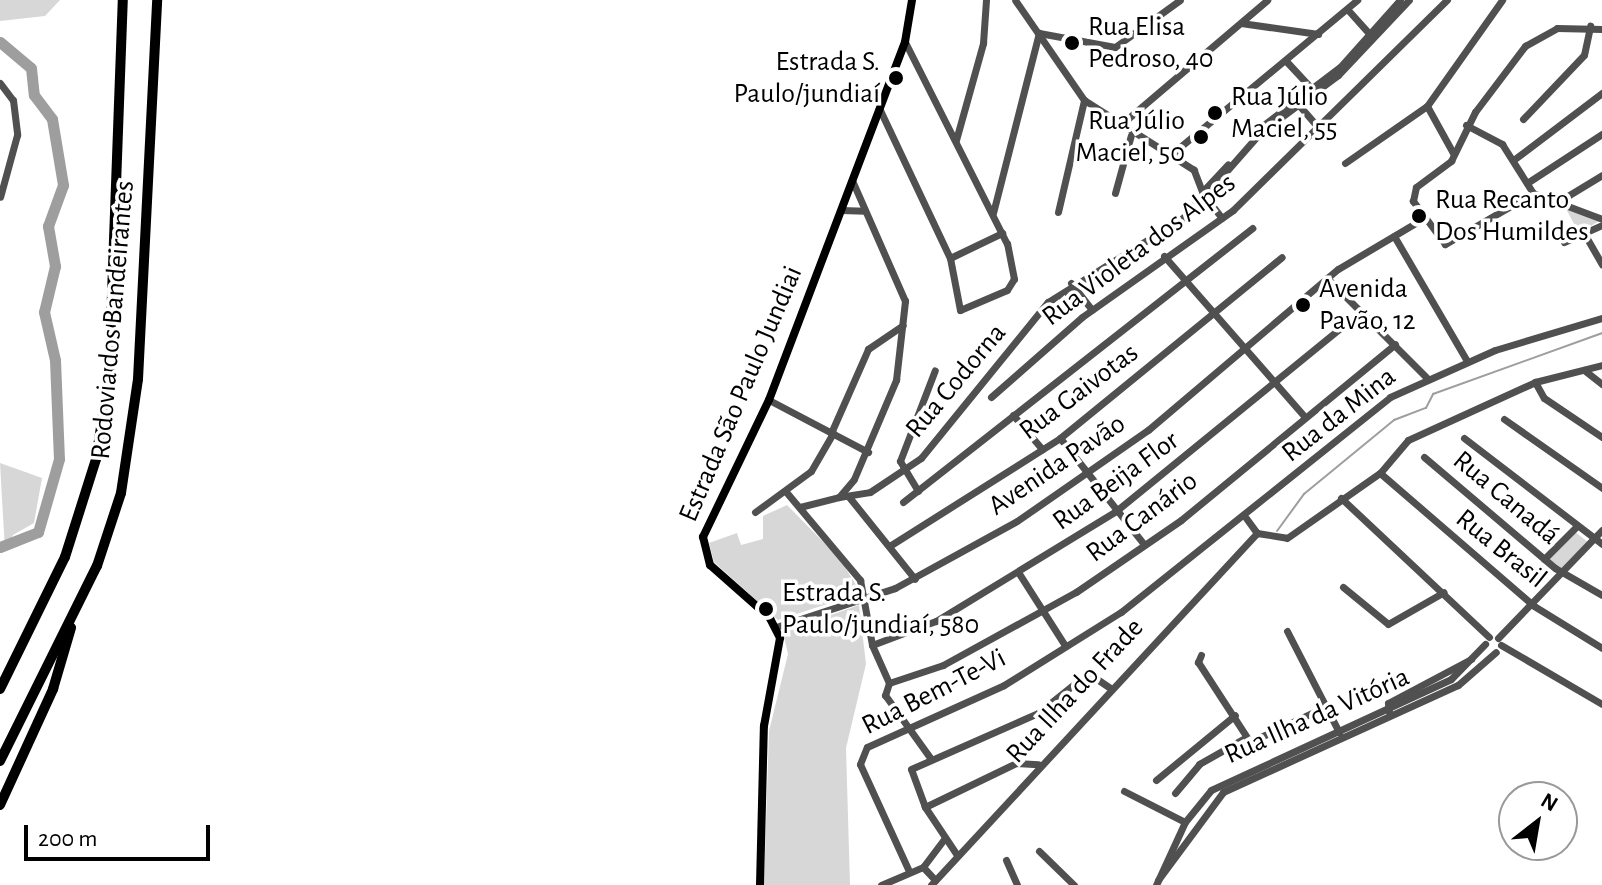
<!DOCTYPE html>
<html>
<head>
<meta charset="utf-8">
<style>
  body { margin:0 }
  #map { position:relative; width:1602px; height:885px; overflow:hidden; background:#fff; font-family:"Alegreya Sans",sans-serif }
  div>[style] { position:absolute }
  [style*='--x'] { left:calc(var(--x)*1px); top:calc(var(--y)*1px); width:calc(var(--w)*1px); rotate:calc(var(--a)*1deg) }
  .green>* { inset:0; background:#d7d7d7 }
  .stream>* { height:2px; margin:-1px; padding:0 1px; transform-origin:1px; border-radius:1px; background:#9e9e9e }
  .river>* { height:11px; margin:-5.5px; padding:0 5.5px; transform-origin:5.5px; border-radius:5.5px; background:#9e9e9e }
  .minor>* { height:7px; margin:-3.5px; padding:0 3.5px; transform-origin:3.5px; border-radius:3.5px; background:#505050 }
  .major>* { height:8px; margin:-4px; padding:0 4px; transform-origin:4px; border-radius:4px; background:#000 }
  .highway>* { height:10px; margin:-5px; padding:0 5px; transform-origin:5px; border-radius:5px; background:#000 }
  .dots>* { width:22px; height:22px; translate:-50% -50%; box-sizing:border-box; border:4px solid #fff; border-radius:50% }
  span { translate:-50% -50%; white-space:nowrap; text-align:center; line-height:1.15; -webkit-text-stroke:7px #fff; paint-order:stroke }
  .poi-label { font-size:28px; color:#000 }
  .left { translate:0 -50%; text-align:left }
  .right { translate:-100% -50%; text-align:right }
  .street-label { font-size:28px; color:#000 }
  .north { position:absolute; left:1498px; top:781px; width:80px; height:80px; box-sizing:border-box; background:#fff; border:2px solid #999; border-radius:50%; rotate:31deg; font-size:22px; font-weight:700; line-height:32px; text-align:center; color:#000 }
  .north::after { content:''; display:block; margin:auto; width:28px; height:36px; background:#000; clip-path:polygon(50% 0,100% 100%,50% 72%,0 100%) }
  .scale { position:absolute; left:24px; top:825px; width:186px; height:36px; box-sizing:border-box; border:4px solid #000; border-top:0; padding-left:10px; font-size:24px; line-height:28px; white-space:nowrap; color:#000; -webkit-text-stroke:6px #fff; paint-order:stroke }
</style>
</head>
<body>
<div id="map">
  <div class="green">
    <i style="clip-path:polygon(0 0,60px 0,45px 16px,0 21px)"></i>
    <i style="clip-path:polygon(1566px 209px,1599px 221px,1579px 233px)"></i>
    <i style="clip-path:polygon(0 463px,42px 478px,34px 523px,13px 535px,5px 551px)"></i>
    <i style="clip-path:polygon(787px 505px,840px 559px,861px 593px,778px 620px,714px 562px,709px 543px,737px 533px,741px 545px,763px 539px,763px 516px)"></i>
    <i style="clip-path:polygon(1574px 531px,1589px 543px,1565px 573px,1548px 558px)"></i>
    <i style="clip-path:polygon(859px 605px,866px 664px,846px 748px,850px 885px,764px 885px,769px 731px,788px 654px,783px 632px)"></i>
  </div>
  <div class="stream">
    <i style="--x:1277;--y:531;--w:46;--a:-53.9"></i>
    <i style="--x:1304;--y:494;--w:117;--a:-39.4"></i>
    <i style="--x:1394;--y:420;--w:34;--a:-21"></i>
    <i style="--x:1426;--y:408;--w:16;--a:-63"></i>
    <i style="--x:1433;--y:394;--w:180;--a:-19.8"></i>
  </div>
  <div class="river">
    <i style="--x:0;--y:42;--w:40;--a:40"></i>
    <i style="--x:31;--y:68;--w:27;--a:84"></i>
    <i style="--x:34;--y:95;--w:30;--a:53"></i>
    <i style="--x:52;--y:119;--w:67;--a:80.5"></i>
    <i style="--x:63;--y:185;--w:44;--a:110.1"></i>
    <i style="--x:48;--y:226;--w:41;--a:80.1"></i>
    <i style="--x:55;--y:266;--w:47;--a:103.4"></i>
    <i style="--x:44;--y:312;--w:49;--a:77.1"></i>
    <i style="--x:55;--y:360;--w:99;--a:87.7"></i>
    <i style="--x:59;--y:459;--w:76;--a:106"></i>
    <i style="--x:38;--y:532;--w:41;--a:158.5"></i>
  </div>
  <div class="minor">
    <i style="--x:1348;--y:10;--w:30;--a:48"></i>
    <i style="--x:1241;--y:23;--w:78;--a:8.1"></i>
    <i style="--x:1286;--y:61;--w:35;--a:47"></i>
    <i style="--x:0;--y:83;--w:21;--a:53"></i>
    <i style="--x:13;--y:100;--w:35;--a:83"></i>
    <i style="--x:17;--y:135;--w:64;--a:105.3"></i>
    <i style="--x:1297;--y:103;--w:35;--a:49"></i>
    <i style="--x:1427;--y:106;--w:54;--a:61"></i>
    <i style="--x:879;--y:108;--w:166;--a:64.7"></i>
    <i style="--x:950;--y:258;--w:53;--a:79.1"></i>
    <i style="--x:960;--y:310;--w:51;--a:-23.1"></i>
    <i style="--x:1007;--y:290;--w:13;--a:-58"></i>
    <i style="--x:1014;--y:279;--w:36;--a:-101"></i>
    <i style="--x:1007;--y:244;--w:226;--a:-116.8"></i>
    <i style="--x:1523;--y:119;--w:88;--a:-46.4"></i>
    <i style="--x:1584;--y:55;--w:30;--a:-78"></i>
    <i style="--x:1466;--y:125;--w:41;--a:27.8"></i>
    <i style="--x:1502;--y:144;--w:58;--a:57.7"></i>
    <i style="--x:1118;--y:127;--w:196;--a:-40.4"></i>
    <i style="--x:1257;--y:130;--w:104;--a:-37.2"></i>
    <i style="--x:1340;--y:67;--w:90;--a:-48.2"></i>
    <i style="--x:956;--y:140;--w:101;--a:-74.4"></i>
    <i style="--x:983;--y:43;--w:43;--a:-86"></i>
    <i style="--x:1168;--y:157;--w:246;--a:-39.7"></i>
    <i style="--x:1516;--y:158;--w:108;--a:-37.1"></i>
    <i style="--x:1345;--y:163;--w:100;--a:-34.8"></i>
    <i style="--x:1427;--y:106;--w:130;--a:-54.7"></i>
    <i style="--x:1527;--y:183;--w:90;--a:-33.2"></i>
    <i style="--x:1204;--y:190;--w:35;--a:-47"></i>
    <i style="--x:1115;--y:193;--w:60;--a:-74.6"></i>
    <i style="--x:1533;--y:193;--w:102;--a:149.9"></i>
    <i style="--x:1445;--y:244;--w:54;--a:-126.7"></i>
    <i style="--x:1413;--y:201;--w:14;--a:-78"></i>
    <i style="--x:1416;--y:187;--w:44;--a:-36.6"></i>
    <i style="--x:1451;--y:161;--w:55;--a:-63.9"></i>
    <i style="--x:1475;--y:112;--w:83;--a:-52.9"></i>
    <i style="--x:1525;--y:46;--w:37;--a:-29"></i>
    <i style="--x:1557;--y:28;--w:45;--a:1.3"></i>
    <i style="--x:1533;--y:193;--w:74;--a:20.6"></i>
    <i style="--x:1207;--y:199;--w:24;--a:52"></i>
    <i style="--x:1209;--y:202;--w:11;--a:-90"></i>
    <i style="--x:1209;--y:191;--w:77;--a:-48.7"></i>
    <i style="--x:1260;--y:133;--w:97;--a:-36.6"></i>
    <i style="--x:1338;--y:75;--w:103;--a:-46.6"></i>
    <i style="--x:1556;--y:203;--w:54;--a:-31.3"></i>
    <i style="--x:841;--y:210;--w:24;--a:2"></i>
    <i style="--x:1058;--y:212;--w:115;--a:-76.9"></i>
    <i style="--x:993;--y:213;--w:186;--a:-75.7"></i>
    <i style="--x:1039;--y:33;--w:77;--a:10.4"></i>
    <i style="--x:1115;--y:47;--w:80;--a:-35.9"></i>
    <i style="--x:1585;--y:235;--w:34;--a:60"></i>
    <i style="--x:1394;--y:236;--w:145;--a:59.7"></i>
    <i style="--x:1564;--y:242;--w:42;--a:-24.1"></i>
    <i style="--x:1164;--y:256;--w:211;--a:48.8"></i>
    <i style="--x:950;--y:258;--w:58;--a:-25.7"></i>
    <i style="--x:1327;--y:278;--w:140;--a:45"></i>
    <i style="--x:1071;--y:283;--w:34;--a:52"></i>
    <i style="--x:1584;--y:370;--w:23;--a:38"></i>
    <i style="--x:1535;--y:382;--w:18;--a:61"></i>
    <i style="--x:1544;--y:398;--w:70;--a:33.9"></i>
    <i style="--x:991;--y:397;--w:121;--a:-41.3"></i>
    <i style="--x:1082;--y:317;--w:185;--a:-35.3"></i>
    <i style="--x:1233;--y:210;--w:300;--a:-44.5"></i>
    <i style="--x:769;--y:400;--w:112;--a:27.7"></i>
    <i style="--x:1013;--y:415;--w:45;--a:49.5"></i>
    <i style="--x:1504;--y:419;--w:120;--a:35.1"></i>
    <i style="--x:831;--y:433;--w:92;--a:-66.2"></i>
    <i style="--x:868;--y:349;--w:42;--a:-34.4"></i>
    <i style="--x:1060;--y:438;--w:134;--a:51.7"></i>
    <i style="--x:1464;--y:438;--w:174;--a:37.5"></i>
    <i style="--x:1424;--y:457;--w:172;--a:40.3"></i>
    <i style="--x:1555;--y:568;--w:54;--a:29.9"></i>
    <i style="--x:1380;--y:473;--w:203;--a:40.8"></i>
    <i style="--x:1534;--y:606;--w:80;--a:31.7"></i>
    <i style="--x:918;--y:491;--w:35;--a:-121"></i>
    <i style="--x:900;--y:461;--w:97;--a:-69"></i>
    <i style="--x:787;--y:493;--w:114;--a:50"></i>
    <i style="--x:860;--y:580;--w:66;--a:79.5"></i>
    <i style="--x:872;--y:645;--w:42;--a:65.9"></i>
    <i style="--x:889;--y:683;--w:13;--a:108"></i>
    <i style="--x:885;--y:695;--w:79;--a:54.3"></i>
    <i style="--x:839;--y:497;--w:31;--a:-9"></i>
    <i style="--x:870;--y:492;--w:61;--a:-33.7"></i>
    <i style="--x:921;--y:458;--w:201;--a:-50.9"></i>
    <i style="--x:1048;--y:302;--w:160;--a:-32"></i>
    <i style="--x:1184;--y:217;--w:30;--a:-50"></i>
    <i style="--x:1203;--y:194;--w:26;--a:-111"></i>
    <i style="--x:1194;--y:170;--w:130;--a:-147.5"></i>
    <i style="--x:1084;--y:100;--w:121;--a:-124.6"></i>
    <i style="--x:849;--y:497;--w:105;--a:51.2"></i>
    <i style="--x:1341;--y:498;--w:203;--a:43.2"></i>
    <i style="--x:903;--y:502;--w:444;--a:-38.1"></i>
    <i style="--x:800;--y:507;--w:40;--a:-14.4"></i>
    <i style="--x:839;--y:497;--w:23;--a:-50"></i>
    <i style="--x:854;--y:479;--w:108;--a:-67"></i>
    <i style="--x:896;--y:380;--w:80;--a:-83.5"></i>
    <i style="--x:905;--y:301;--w:132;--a:-113.7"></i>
    <i style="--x:755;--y:512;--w:69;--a:-36.2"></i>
    <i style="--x:811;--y:471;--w:44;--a:-59.9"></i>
    <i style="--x:1246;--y:518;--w:19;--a:54"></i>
    <i style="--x:1257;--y:533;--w:30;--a:9"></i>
    <i style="--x:1287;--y:538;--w:113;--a:-35"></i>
    <i style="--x:1380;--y:473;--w:43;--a:-49.7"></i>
    <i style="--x:1408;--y:440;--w:140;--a:-24.5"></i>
    <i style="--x:1535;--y:382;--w:69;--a:-14.2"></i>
    <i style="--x:891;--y:545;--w:200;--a:-32.3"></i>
    <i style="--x:1060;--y:438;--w:286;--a:-39.2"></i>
    <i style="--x:1544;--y:559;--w:47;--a:-45"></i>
    <i style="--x:1018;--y:572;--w:85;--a:57.4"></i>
    <i style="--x:1343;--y:587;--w:58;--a:39.4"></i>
    <i style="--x:1388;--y:624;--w:64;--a:-29.7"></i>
    <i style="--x:776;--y:627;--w:125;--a:-18.1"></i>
    <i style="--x:895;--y:588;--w:139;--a:-28.8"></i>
    <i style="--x:1017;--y:521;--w:160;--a:-34.8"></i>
    <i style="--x:1148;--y:430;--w:249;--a:-40.3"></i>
    <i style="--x:1338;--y:269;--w:100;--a:-30.7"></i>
    <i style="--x:1287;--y:631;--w:114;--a:62.8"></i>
    <i style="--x:1498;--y:638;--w:150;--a:-46.1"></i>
    <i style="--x:872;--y:645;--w:68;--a:-20.6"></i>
    <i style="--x:936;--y:621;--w:211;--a:-31.4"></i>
    <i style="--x:1116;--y:511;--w:315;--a:-39.2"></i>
    <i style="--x:1501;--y:645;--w:117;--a:30.3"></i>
    <i style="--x:1201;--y:655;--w:8;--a:113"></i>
    <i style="--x:1198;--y:662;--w:95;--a:57"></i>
    <i style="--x:1250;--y:742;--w:85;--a:-25.1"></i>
    <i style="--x:889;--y:683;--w:57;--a:-18.4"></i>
    <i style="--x:943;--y:665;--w:152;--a:-28.8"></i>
    <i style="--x:1076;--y:592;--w:127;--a:-34.4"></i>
    <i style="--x:1181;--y:520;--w:277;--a:-39.4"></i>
    <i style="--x:1389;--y:712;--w:9;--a:-96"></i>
    <i style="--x:1388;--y:703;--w:94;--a:-27.9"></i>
    <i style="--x:1156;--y:780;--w:102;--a:-39.4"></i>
    <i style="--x:1124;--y:791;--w:68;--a:26.9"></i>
    <i style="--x:1175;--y:793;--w:38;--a:-50"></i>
    <i style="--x:1199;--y:764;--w:53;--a:-29.5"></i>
    <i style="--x:925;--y:807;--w:101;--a:-25.8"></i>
    <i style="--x:1016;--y:763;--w:22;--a:3"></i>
    <i style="--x:1039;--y:851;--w:49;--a:44.2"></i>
    <i style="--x:957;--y:855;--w:58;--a:-123.7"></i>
    <i style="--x:925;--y:807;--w:40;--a:-110.2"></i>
    <i style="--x:911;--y:769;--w:139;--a:-23.8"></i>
    <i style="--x:1038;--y:713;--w:64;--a:-38.7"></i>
    <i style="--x:1088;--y:673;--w:25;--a:34"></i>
    <i style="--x:1006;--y:860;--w:27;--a:66"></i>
    <i style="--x:923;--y:867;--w:36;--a:-53"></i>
    <i style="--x:908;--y:869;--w:115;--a:-114.6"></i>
    <i style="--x:860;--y:764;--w:18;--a:-68"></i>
    <i style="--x:867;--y:747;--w:150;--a:-24.3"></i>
    <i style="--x:1004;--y:685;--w:138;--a:-32"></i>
    <i style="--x:1121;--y:612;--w:344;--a:-38.6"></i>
    <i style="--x:1390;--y:397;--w:115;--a:-24.1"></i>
    <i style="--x:1495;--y:350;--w:112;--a:-16.7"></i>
    <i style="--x:1158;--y:880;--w:109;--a:-53.5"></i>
    <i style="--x:1223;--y:792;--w:258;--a:-24.5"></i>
    <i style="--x:1458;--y:685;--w:50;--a:-41"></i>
    <i style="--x:881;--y:885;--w:46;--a:-23.2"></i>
    <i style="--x:923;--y:867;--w:18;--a:47"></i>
    <i style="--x:931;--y:885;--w:480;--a:-47.2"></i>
    <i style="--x:1156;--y:885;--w:69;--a:-65.3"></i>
    <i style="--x:1185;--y:822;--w:41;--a:-50.9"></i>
    <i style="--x:1211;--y:790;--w:264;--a:-24.8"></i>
    <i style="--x:1451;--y:679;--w:49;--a:-45.8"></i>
  </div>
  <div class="major">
    <i style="--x:760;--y:885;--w:159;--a:-88.6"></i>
    <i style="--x:764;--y:726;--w:89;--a:-79.7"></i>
    <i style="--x:780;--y:638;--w:22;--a:-117"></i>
    <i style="--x:770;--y:618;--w:80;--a:-138.5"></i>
    <i style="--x:710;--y:565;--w:29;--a:-104"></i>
    <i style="--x:703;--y:537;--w:152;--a:-64.3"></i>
    <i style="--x:769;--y:400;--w:383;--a:-69.2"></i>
    <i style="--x:905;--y:42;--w:43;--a:-80.5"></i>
  </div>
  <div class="highway">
    <i style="--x:0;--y:689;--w:147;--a:-63.8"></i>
    <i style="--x:65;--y:557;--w:103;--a:-72.4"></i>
    <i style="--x:96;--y:459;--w:84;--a:-81.1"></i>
    <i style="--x:109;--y:376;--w:376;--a:-87.9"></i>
    <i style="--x:0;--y:761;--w:218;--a:-63.6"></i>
    <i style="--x:97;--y:566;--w:77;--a:-71.8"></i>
    <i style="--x:121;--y:493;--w:115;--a:-81.5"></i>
    <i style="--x:138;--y:379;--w:379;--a:-87.1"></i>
    <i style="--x:0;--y:805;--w:128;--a:-65.4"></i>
    <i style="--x:53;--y:689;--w:64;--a:-73.6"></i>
  </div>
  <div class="dots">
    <i style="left:1072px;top:43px;background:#000"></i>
    <i style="left:896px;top:78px;background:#000"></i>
    <i style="left:1215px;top:113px;background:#000"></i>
    <i style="left:1201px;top:137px;background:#000"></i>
    <i style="left:1419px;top:216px;background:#000"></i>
    <i style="left:1303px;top:305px;background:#000"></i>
    <i style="left:766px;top:609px;background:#000"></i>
  </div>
  <div class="poi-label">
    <span class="left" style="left:1088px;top:43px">Rua Elisa<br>Pedroso, 40</span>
    <span class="right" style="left:880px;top:78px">Estrada S.<br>Paulo/jundiaí</span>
    <span class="left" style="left:1231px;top:113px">Rua Júlio<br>Maciel, 55</span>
    <span class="right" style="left:1185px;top:137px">Rua Júlio<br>Maciel, 50</span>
    <span class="left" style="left:1435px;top:216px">Rua Recanto<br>Dos Humildes</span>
    <span class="left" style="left:1319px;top:305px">Avenida<br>Pavão, 12</span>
    <span class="left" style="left:782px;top:609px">Estrada S.<br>Paulo/jundiaí, 580</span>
  </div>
  <div class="street-label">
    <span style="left:1139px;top:250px;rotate:-37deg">Rua Violeta dos Alpes</span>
    <span style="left:113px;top:320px;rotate:-85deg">Rodovia dos Bandeirantes</span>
    <span style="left:956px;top:381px;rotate:-50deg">Rua Codorna</span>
    <span style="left:1079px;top:392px;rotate:-37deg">Rua Gaivotas</span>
    <span style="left:741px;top:394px;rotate:-67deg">Estrada São Paulo Jundiai</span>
    <span style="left:1339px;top:415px;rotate:-38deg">Rua da Mina</span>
    <span style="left:1057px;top:465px;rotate:-34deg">Avenida Pavão</span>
    <span style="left:1116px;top:481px;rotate:-36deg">Rua Beija Flor</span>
    <span style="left:1506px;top:498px;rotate:40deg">Rua Canadá</span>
    <span style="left:1142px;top:517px;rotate:-37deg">Rua Canário</span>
    <span style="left:1501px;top:549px;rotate:39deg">Rua Brasil</span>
    <span style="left:1075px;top:691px;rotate:-47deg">Rua Ilha do Frade</span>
    <span style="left:934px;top:692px;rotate:-27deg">Rua Bem-Te-Vi</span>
    <span style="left:1317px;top:716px;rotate:-24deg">Rua Ilha da Vitória</span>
  </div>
  <div class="north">N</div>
  <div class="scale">200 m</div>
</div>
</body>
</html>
